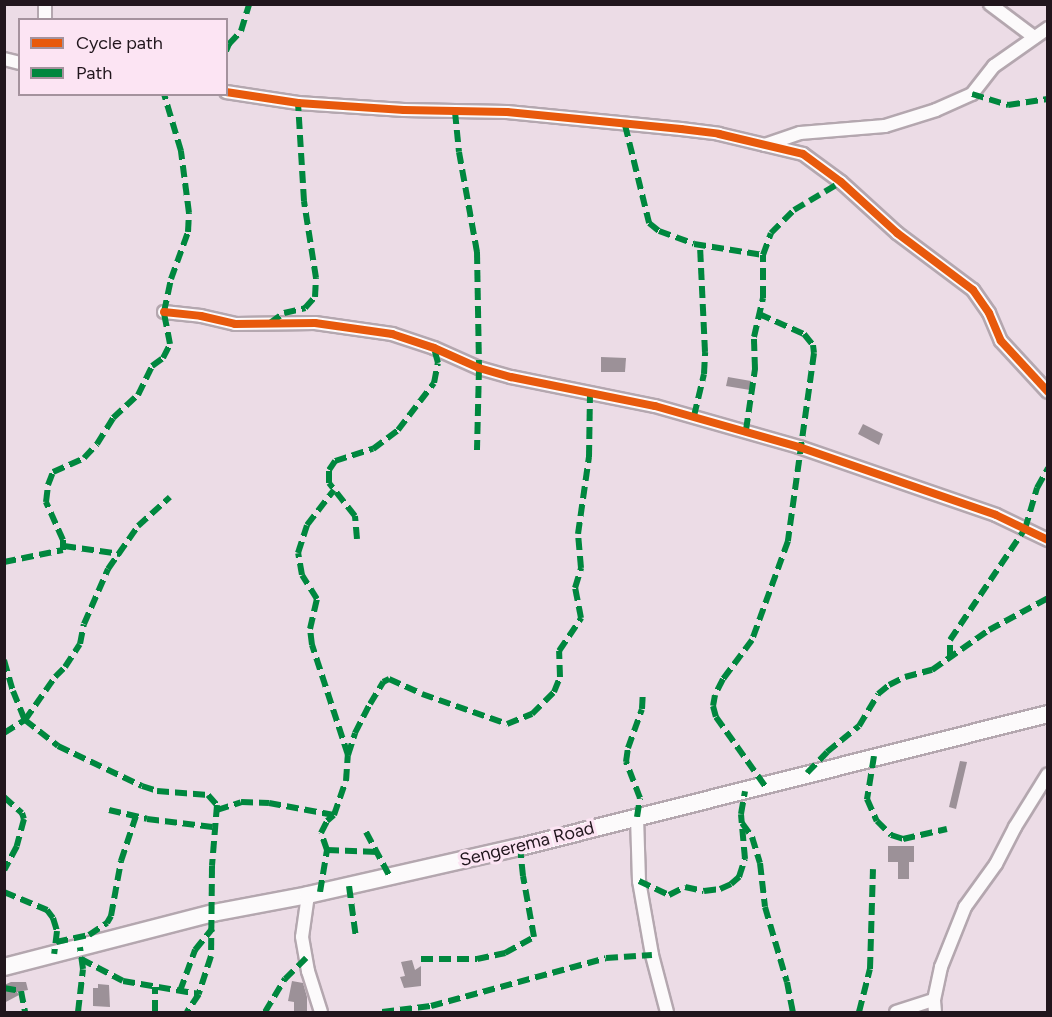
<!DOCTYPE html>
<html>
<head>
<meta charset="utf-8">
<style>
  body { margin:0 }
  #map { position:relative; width:1052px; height:1017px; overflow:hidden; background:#ecdce6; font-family:Figtree,sans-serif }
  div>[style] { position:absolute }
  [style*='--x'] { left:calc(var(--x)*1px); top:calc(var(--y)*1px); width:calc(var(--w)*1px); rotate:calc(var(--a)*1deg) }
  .building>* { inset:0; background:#9c9198 }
  .roads { filter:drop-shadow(2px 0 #b4a7af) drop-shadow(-2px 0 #b4a7af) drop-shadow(0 2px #b4a7af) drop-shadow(0 -2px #b4a7af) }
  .minor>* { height:12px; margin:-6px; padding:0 6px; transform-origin:6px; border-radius:6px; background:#fcfafb }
  .secondary>* { height:16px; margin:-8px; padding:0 8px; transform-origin:8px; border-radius:8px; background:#fcfafb }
  .quiet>* { height:6px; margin-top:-3px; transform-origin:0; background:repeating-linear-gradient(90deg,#00873e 0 12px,transparent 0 18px) }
  .cycleway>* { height:8px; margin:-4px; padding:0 4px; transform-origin:4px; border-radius:4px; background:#e8590c }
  span { translate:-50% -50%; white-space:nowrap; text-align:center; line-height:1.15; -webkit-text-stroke:6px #fce4f3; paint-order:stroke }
  .street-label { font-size:18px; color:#21161d }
  .frame { position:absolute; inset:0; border:6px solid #21161d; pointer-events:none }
  .legend { position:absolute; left:18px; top:18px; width:210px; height:78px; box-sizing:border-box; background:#fce4f3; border:2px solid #a4929d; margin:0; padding:8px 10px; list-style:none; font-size:18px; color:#21161d }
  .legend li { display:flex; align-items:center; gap:12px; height:30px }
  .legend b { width:30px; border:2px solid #a4929d }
</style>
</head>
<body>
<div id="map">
  <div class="building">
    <i style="clip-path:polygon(601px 357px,626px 358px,625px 372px,601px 372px)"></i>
    <i style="clip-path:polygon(728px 377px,751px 381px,750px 390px,726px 386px)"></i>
    <i style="clip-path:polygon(863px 424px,883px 434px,879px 445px,858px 434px)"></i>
    <i style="clip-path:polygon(960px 761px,967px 762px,956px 809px,949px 807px)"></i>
    <i style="clip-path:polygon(888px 846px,914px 846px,914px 862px,909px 862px,909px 879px,898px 879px,898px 862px,888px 862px)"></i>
    <i style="clip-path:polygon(412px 960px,415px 970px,421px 966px,421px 986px,404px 988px,400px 977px,405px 976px,401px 962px)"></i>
    <i style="clip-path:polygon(292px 981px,303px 983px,307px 997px,307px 1012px,294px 1012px,294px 1002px,288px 1001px)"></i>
    <i style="clip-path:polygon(11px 982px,26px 982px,28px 990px,17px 992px,19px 995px,4px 1003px,4px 985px)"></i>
    <i style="clip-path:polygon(98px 984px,109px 985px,110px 1007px,93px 1006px,93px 988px,98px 988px)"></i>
  </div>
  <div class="roads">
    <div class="minor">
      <i style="--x:990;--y:4;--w:55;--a:36.9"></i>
      <i style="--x:45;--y:20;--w:16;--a:-90"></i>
      <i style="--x:4;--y:59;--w:16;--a:14"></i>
      <i style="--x:226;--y:92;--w:73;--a:8.7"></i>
      <i style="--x:298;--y:103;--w:106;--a:3.8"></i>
      <i style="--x:404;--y:110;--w:103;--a:1.1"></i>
      <i style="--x:507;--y:112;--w:175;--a:5.6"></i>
      <i style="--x:681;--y:129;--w:38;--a:7"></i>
      <i style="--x:719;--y:134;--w:86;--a:13.4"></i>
      <i style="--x:803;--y:154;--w:47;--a:36.4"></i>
      <i style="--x:841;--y:182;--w:76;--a:42.3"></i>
      <i style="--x:897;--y:233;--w:95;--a:36.9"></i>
      <i style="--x:973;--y:290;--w:28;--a:55"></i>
      <i style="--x:989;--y:313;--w:30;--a:67"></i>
      <i style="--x:1001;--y:341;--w:69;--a:47.3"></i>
      <i style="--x:765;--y:145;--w:37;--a:-19"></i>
      <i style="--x:800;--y:133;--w:85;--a:-4.7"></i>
      <i style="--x:885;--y:126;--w:53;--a:-17.4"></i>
      <i style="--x:936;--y:110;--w:39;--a:-24"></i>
      <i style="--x:972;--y:94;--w:36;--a:-52"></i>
      <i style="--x:994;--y:66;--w:66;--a:-35.1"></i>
      <i style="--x:164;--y:312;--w:37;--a:6"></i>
      <i style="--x:201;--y:316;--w:35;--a:13"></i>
      <i style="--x:235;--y:324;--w:80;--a:-0.7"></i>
      <i style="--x:315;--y:323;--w:78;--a:8.1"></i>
      <i style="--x:392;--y:334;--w:44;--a:18.4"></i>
      <i style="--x:434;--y:348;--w:49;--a:24"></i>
      <i style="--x:479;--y:368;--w:33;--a:16"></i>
      <i style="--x:511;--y:377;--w:147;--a:11.4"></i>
      <i style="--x:655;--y:406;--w:150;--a:15.9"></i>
      <i style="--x:799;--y:447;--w:208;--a:19"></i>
      <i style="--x:996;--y:515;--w:58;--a:25.7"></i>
      <i style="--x:637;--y:817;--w:64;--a:88.2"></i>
      <i style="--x:639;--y:881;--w:75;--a:80"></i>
      <i style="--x:652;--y:955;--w:59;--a:75.3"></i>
      <i style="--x:308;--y:895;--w:42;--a:98.1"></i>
      <i style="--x:302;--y:937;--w:35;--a:80"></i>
      <i style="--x:308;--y:971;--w:43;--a:72.4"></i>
      <i style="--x:896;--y:1012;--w:40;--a:-18"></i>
      <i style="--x:935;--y:1012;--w:12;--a:-95"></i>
      <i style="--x:934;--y:1000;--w:34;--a:-78"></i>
      <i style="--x:941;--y:967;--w:65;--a:-68.2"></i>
      <i style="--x:965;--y:907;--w:53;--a:-54.2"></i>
      <i style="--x:996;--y:864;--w:42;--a:-62.8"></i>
      <i style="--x:1015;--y:827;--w:62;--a:-58.1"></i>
    </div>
    <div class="secondary">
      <i style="--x:4;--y:967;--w:216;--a:-14.5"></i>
      <i style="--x:213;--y:913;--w:97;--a:-10.7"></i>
      <i style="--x:308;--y:895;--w:217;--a:-12.8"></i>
      <i style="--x:520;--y:847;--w:544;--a:-14.14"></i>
    </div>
  </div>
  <div class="quiet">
    <i style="--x:226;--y:51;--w:8;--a:-67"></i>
    <i style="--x:229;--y:44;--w:18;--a:-47"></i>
    <i style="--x:241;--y:31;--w:28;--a:-73"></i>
    <i style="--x:972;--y:94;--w:38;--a:17"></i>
    <i style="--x:1008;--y:105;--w:40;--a:-8.5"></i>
    <i style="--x:455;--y:112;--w:40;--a:84.3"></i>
    <i style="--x:459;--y:152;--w:102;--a:79.8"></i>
    <i style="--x:477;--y:252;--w:116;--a:89"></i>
    <i style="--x:479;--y:368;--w:82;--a:91.4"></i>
    <i style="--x:625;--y:125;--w:101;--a:76.2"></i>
    <i style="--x:649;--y:223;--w:13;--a:39"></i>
    <i style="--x:659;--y:231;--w:37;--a:20"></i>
    <i style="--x:694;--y:244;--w:70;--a:9.1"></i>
    <i style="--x:759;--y:314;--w:49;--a:24"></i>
    <i style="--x:804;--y:334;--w:14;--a:51"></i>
    <i style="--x:813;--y:345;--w:8;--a:83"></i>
    <i style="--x:814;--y:353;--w:190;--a:97.9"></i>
    <i style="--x:788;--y:541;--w:105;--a:110"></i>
    <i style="--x:752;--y:640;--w:49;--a:126.6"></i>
    <i style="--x:723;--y:679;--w:18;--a:117"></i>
    <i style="--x:715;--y:695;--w:11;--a:100"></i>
    <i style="--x:713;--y:706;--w:11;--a:75"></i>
    <i style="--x:716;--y:717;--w:85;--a:54.6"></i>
    <i style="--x:270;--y:323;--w:17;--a:-36"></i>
    <i style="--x:284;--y:313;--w:22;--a:-13"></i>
    <i style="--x:305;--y:308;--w:15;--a:-48"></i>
    <i style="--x:315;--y:297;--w:19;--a:-87"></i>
    <i style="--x:316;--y:278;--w:78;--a:-98.9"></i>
    <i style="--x:304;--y:201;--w:98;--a:-93.5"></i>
    <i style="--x:694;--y:416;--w:43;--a:-76.6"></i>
    <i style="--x:704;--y:374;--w:22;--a:-87"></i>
    <i style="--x:705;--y:352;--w:107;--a:-92.7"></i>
    <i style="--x:746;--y:430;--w:62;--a:-81.6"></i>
    <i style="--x:755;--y:369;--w:32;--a:-92"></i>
    <i style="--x:754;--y:337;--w:40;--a:-77"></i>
    <i style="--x:763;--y:298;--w:43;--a:-90"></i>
    <i style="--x:763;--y:255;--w:23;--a:-70"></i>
    <i style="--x:771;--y:233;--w:33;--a:-45"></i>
    <i style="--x:794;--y:210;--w:55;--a:-30.8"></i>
    <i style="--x:357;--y:539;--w:23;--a:-95"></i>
    <i style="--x:355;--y:516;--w:42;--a:-128.2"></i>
    <i style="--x:329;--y:483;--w:13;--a:-90"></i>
    <i style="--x:329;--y:470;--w:11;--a:-56"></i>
    <i style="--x:335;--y:461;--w:40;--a:-18"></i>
    <i style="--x:373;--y:449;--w:31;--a:-37"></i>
    <i style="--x:398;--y:430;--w:59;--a:-52.5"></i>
    <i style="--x:434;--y:383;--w:20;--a:-79"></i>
    <i style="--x:438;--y:363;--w:16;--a:-105"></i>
    <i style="--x:64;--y:546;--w:57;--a:8.1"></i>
    <i style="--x:4;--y:562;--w:60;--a:-11.5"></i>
    <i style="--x:63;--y:550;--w:10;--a:-90"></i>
    <i style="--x:63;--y:540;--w:42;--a:-114.1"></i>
    <i style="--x:46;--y:502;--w:17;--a:-83"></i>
    <i style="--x:48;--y:485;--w:14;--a:-69"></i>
    <i style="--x:53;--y:472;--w:34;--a:-24"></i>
    <i style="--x:84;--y:458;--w:19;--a:-47"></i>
    <i style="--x:97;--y:444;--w:31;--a:-58"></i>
    <i style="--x:113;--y:418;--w:34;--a:-43"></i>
    <i style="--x:138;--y:395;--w:32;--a:-64"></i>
    <i style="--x:152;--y:366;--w:14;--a:-36"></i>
    <i style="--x:163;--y:358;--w:16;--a:-63"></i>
    <i style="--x:170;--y:344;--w:33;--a:-101"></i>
    <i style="--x:164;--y:312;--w:34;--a:-78"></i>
    <i style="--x:171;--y:279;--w:50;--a:-70.1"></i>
    <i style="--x:188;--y:232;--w:19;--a:-87"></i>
    <i style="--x:189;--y:213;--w:63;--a:-97.4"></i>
    <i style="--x:181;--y:151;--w:59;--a:-106.6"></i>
    <i style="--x:950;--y:657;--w:17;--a:-90"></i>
    <i style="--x:950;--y:640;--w:134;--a:-56"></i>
    <i style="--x:1025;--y:529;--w:43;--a:-73.7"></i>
    <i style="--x:1037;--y:488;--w:23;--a:-61"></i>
    <i style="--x:4;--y:660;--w:32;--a:74"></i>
    <i style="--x:13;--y:691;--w:31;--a:68"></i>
    <i style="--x:25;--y:720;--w:42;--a:38.2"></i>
    <i style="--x:58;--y:746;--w:93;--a:25.5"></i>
    <i style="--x:142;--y:786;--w:16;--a:18"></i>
    <i style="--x:157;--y:791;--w:51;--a:4.5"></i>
    <i style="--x:208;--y:795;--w:13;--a:48"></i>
    <i style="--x:217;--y:805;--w:61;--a:94.7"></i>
    <i style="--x:212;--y:866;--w:90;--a:90.6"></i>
    <i style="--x:211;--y:956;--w:40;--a:108"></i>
    <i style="--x:199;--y:994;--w:22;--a:124"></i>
    <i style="--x:4;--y:733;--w:25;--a:-32"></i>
    <i style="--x:25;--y:720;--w:52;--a:-55.1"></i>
    <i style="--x:55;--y:677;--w:14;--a:-45"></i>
    <i style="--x:65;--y:667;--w:27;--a:-57"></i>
    <i style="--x:80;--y:644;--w:20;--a:-79"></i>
    <i style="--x:84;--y:624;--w:60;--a:-66.4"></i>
    <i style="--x:108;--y:569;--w:52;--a:-55.1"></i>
    <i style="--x:138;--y:526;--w:43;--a:-42.2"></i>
    <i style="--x:348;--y:755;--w:23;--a:-72"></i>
    <i style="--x:355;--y:733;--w:33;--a:-63"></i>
    <i style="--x:370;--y:704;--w:26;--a:-59"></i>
    <i style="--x:383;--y:682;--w:7;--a:-27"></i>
    <i style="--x:389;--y:679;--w:36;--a:24"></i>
    <i style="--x:422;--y:694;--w:90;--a:19.4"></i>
    <i style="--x:507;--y:724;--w:27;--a:-22"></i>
    <i style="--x:532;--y:714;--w:31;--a:-45"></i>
    <i style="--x:554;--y:692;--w:16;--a:-68"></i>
    <i style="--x:560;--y:677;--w:26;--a:-92"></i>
    <i style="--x:559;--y:651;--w:40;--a:-56"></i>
    <i style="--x:581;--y:618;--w:31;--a:-101"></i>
    <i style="--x:575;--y:588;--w:21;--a:-73"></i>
    <i style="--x:581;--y:568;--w:34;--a:-95"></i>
    <i style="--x:578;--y:534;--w:78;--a:-81.9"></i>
    <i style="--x:589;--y:457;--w:63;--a:-89.1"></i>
    <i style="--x:874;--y:756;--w:44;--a:99.2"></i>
    <i style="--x:867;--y:799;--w:24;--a:66"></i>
    <i style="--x:877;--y:821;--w:20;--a:45"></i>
    <i style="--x:891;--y:835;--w:13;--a:18"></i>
    <i style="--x:903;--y:839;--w:45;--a:-12.8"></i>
    <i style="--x:807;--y:773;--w:29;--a:-46"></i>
    <i style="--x:827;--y:752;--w:41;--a:-39.1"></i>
    <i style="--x:859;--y:726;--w:37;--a:-59"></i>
    <i style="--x:878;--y:694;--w:14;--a:-39"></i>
    <i style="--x:889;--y:685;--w:18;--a:-27"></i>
    <i style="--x:905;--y:677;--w:28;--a:-15"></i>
    <i style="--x:932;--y:670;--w:70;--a:-35.1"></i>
    <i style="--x:989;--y:630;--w:67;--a:-28.5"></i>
    <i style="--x:4;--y:797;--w:24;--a:42"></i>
    <i style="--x:22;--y:813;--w:6;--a:72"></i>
    <i style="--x:24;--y:819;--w:28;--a:105"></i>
    <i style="--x:17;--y:846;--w:27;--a:118"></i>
    <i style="--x:109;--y:810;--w:39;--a:13"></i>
    <i style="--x:147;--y:819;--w:66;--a:6.9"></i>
    <i style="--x:217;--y:810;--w:25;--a:-18"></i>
    <i style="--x:241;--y:802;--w:28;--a:2"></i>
    <i style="--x:269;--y:803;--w:66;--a:10.5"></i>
    <i style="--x:637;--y:817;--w:19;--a:-81"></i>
    <i style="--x:640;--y:798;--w:39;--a:-111"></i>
    <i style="--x:626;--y:762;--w:14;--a:-82"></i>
    <i style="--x:628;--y:748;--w:41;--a:-70.3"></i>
    <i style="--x:642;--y:709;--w:17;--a:-87"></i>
    <i style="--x:742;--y:823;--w:17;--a:54"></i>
    <i style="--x:752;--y:837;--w:27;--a:73"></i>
    <i style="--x:760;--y:863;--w:44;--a:83.5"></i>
    <i style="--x:765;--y:907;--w:78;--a:73.7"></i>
    <i style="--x:787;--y:982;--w:31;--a:79"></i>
    <i style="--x:366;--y:832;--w:51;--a:61.9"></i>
    <i style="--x:327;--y:850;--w:51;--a:2.2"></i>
    <i style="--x:639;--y:881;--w:33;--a:25"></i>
    <i style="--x:669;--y:895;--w:18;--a:-27"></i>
    <i style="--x:685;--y:887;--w:19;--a:12"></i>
    <i style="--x:704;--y:891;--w:16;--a:-7"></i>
    <i style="--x:720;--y:889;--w:12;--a:-24"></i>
    <i style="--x:731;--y:884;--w:11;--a:-41"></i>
    <i style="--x:739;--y:877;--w:19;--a:-72"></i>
    <i style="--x:745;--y:859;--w:45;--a:-95.1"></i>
    <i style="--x:741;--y:814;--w:23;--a:-80"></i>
    <i style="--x:349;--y:886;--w:52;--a:82.3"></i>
    <i style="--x:4;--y:892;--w:47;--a:22.7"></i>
    <i style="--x:47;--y:910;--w:10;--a:53"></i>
    <i style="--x:53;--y:918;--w:14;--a:73"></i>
    <i style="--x:57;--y:931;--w:23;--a:97"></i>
    <i style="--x:320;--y:892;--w:43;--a:-80.5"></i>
    <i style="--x:327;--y:850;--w:18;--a:-109"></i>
    <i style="--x:321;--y:833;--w:13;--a:-63"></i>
    <i style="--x:327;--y:821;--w:9;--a:-41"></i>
    <i style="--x:334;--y:815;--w:36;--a:-71"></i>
    <i style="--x:346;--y:781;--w:26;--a:-86"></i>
    <i style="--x:348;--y:755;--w:116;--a:-108.1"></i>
    <i style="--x:312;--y:645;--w:16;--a:-97"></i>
    <i style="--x:310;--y:629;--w:31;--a:-77"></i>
    <i style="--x:317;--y:599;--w:28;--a:-122"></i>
    <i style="--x:302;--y:575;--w:22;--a:-100"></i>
    <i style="--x:298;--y:553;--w:29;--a:-72"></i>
    <i style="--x:307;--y:525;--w:44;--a:-52.4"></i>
    <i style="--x:56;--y:942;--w:34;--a:-12"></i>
    <i style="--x:89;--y:935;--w:22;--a:-34"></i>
    <i style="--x:107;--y:923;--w:8;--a:-60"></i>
    <i style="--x:111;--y:916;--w:56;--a:-79.7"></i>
    <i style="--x:121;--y:861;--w:47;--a:-71.6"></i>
    <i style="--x:81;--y:959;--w:47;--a:27.6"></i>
    <i style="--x:123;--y:981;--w:77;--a:9.7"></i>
    <i style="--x:421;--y:959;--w:56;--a:0"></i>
    <i style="--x:477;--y:959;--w:29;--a:-12"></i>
    <i style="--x:505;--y:953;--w:33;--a:-29"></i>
    <i style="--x:534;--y:937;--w:62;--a:-100.2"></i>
    <i style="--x:523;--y:876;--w:29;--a:-96"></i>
    <i style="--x:4;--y:988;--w:17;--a:10"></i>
    <i style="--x:21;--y:991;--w:21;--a:79"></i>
    <i style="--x:180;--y:991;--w:44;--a:-69.9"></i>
    <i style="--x:195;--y:950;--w:28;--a:-51"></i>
    <i style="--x:78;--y:1012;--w:43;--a:-83.4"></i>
    <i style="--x:83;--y:969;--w:22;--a:-98"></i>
    <i style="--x:155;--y:1012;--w:25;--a:-90"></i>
    <i style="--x:265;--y:1012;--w:39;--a:-59"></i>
    <i style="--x:285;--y:979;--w:30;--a:-45"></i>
    <i style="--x:382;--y:1012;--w:49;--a:-7"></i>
    <i style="--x:431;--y:1006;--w:181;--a:-15.3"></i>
    <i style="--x:606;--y:958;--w:46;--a:-3.7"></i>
    <i style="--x:859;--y:1012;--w:44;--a:-75.7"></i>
    <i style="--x:870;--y:969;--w:100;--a:-88.3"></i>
  </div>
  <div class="cycleway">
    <i style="--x:226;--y:92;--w:73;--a:8.7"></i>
    <i style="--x:298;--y:103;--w:106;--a:3.8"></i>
    <i style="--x:404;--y:110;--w:103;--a:1.1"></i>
    <i style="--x:507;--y:112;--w:175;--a:5.6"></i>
    <i style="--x:681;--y:129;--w:38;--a:7"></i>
    <i style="--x:719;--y:134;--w:86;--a:13.4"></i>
    <i style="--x:803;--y:154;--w:47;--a:36.4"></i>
    <i style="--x:841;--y:182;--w:76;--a:42.3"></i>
    <i style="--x:897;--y:233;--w:95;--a:36.9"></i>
    <i style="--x:973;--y:290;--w:28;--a:55"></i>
    <i style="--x:989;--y:313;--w:30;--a:67"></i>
    <i style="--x:1001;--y:341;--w:69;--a:47.3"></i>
    <i style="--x:164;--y:312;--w:37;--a:6"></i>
    <i style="--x:201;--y:316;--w:35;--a:13"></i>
    <i style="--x:235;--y:324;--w:80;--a:-0.7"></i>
    <i style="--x:315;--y:323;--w:78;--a:8.1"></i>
    <i style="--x:392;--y:334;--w:44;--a:18.4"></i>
    <i style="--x:434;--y:348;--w:49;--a:24"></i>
    <i style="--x:479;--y:368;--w:33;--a:16"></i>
    <i style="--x:511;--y:377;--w:147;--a:11.4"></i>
    <i style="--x:655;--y:406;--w:150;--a:15.9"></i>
    <i style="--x:799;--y:447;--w:208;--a:19"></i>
    <i style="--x:996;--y:515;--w:58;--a:25.7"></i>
  </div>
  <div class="street-label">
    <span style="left:527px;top:844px;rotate:-14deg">Sengerema Road</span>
  </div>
  <div class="frame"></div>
  <ul class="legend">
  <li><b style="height:8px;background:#e8590c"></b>Cycle path</li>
  <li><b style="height:8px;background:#00873e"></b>Path</li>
  </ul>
</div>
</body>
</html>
